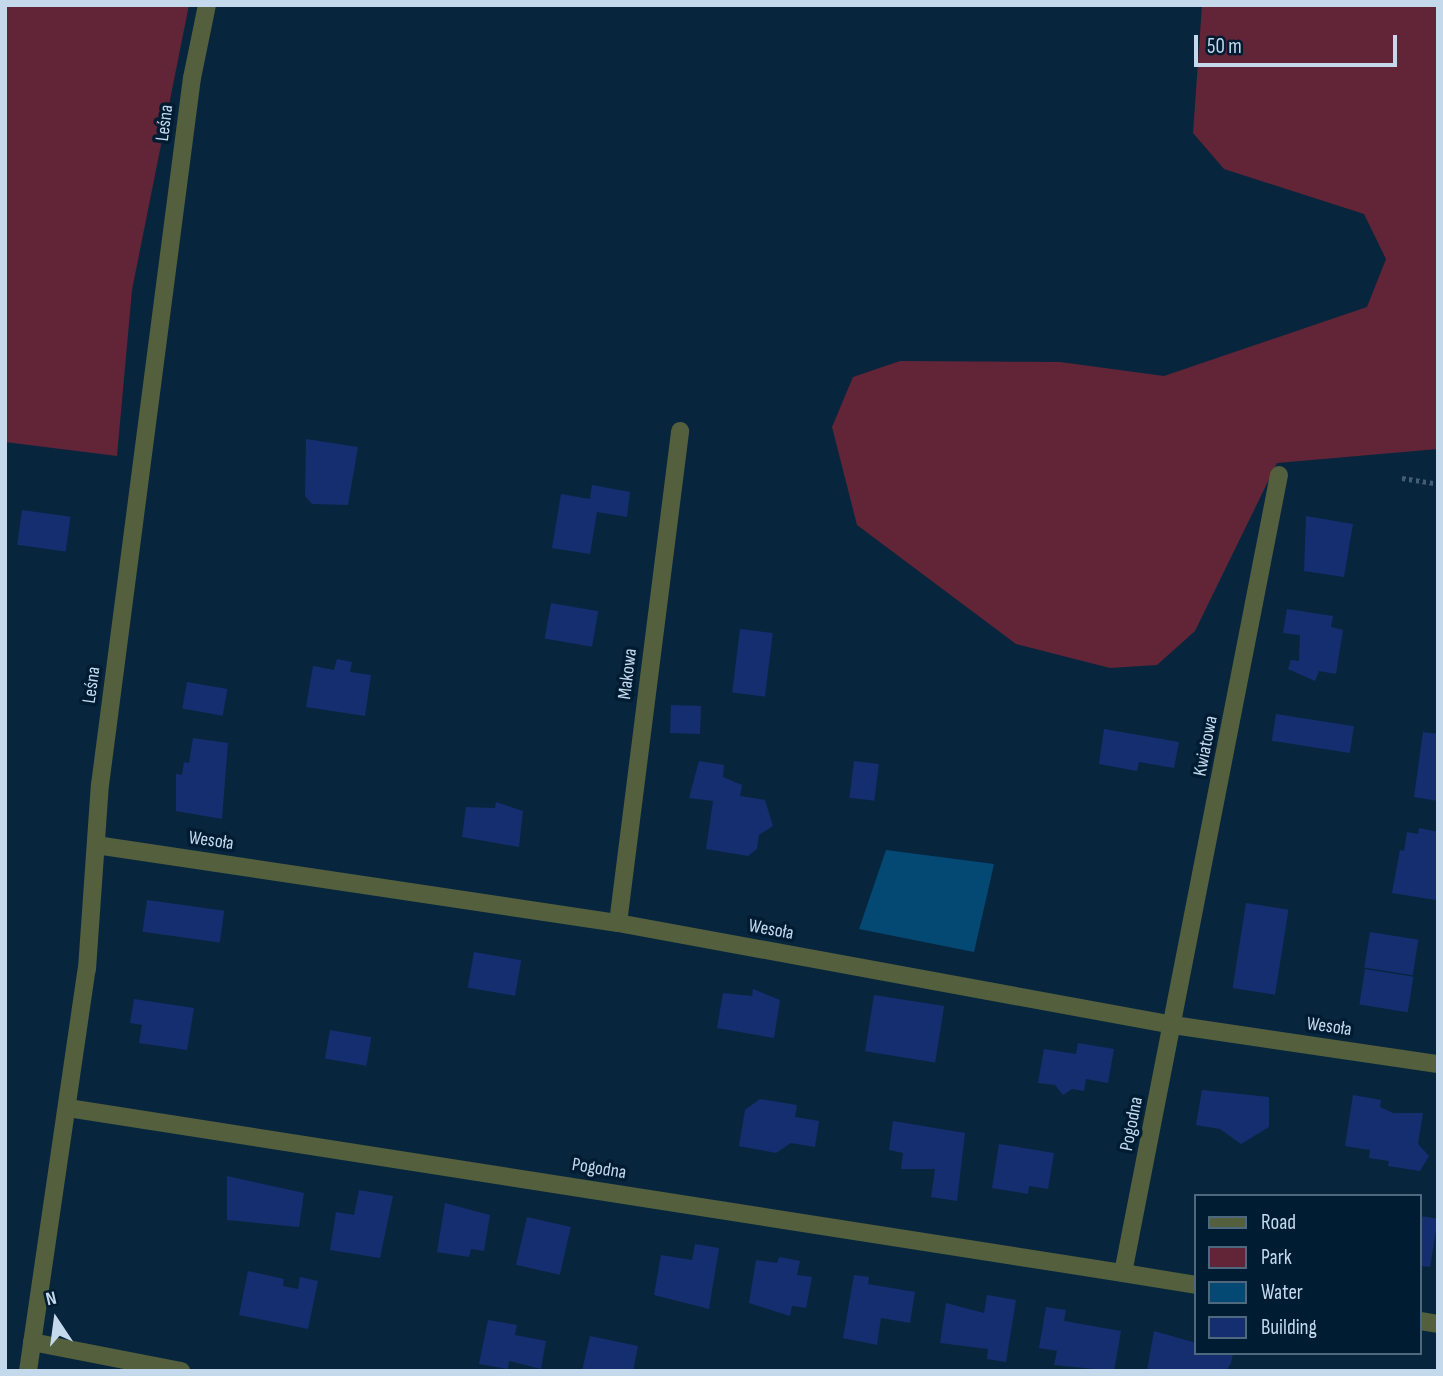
<!DOCTYPE html>
<meta charset="utf-8">
<style>
body{margin:0}
#map{position:relative;width:1443px;height:1376px;overflow:hidden;background:#07263d;font-family:"Sofia Sans Condensed",sans-serif}
div>[style]{position:absolute}
[style*='--x']{left:calc(var(--x)*1px);top:calc(var(--y)*1px);width:calc(var(--w)*1px);rotate:calc(var(--a)*1deg)}
.green>*{inset:0;background:#612537}
.water>*{inset:0;background:#044974}
.building>*{inset:0;background:#152e70;transform-origin:0 0}
.path>*{height:4.5px;margin-top:-2.25px;transform-origin:0;background:repeating-linear-gradient(90deg,#425e74 0 3.5px,transparent 0 7px)}
.minor>*{height:18px;margin:-9px;padding:0 9px;transform-origin:9px;border-radius:9px;background:#535f3d}
span{translate:-50% -50%;white-space:nowrap;text-align:center;line-height:1.15;-webkit-text-stroke:7px #001c33;paint-order:stroke}
.street-label{font-size:19px;color:#c4d9ec}
.frame{position:absolute;inset:0;border:7px solid #c4d9ec;pointer-events:none}
.legend{position:absolute;left:1194px;top:1194px;width:228px;height:161px;box-sizing:border-box;background:#001c33;border:2px solid #4e687d;margin:0;padding:9px 12px;list-style:none;font-size:21px;color:#c4d9ec}
.legend li{display:flex;align-items:center;gap:14px;height:35px}
.legend b{width:35px;border:2px solid #4e687d}
.north{position:absolute;left:21px;top:1285px;width:70px;height:70px;-webkit-text-stroke:5px #001c33;paint-order:stroke;rotate:347deg;font-size:19px;font-weight:700;line-height:28px;text-align:center;color:#c4d9ec}
.north::after{content:'';display:block;margin:auto;width:24px;height:32px;background:#c4d9ec;clip-path:polygon(50% 0,100% 100%,50% 72%,0 100%)}
.scale{position:absolute;left:1194px;top:35px;width:203px;height:32px;box-sizing:border-box;border:4px solid #c4d9ec;border-top:0;padding-left:9px;font-size:21px;line-height:24px;white-space:nowrap;color:#c4d9ec;-webkit-text-stroke:5px #001c33;paint-order:stroke}
</style>
<div id="map">
<div class="green">
<i style="clip-path:polygon(5px 5px,189px 5px,132px 290px,117px 456px,5px 442px)"></i>
<i style="clip-path:polygon(1202px 5px,1438px 5px,1438px 449px,1277px 463px,1195px 631px,1157px 665px,1110px 668px,1016px 644px,857px 525px,832px 427px,853px 377px,900px 361px,1060px 362px,1164px 376px,1367px 307px,1386px 259px,1364px 214px,1224px 169px,1193px 133px)"></i>
</div>
<div class="water">
<i style="clip-path:polygon(886px 850px,994px 864px,974px 952px,859px 929px)"></i>
</div>
<div class="building">
<i style="clip-path:polygon(306px 439px,358px 447px,348px 505px,312px 504px,305px 496px)"></i>
<i style="clip-path:polygon(592px 485px,630px 492px,627px 517px,597px 512px,590px 554px,552px 548px,561px 494px,590px 499px)"></i>
<i style="left:22px;top:510px;width:49px;height:35px;rotate:8deg"></i>
<i style="clip-path:polygon(1306px 516px,1353px 524px,1344px 577px,1304px 571px)"></i>
<i style="left:551px;top:603px;width:48px;height:36px;rotate:10deg"></i>
<i style="clip-path:polygon(1287px 609px,1333px 616px,1331px 627px,1343px 630px,1336px 674px,1319px 671px,1315px 681px,1288px 669px,1291px 660px,1299px 661px,1300px 635px,1283px 633px)"></i>
<i style="left:740px;top:629px;width:33px;height:64px;rotate:7deg"></i>
<i style="clip-path:polygon(337px 659px,352px 662px,350px 672px,371px 675px,365px 716px,306px 707px,313px 666px,334px 670px)"></i>
<i style="left:187px;top:682px;width:41px;height:27px;rotate:10deg"></i>
<i style="left:671px;top:705px;width:30px;height:28px;rotate:2deg"></i>
<i style="left:1276px;top:714px;width:79px;height:27px;rotate:9deg"></i>
<i style="clip-path:polygon(1104px 729px,1179px 742px,1174px 768px,1139px 762px,1137px 771px,1099px 764px)"></i>
<i style="clip-path:polygon(1423px 732px,1438px 734px,1438px 801px,1414px 797px)"></i>
<i style="clip-path:polygon(193px 738px,228px 743px,222px 819px,176px 811px,176px 774px,182px 775px,184px 762px,189px 763px)"></i>
<i style="clip-path:polygon(699px 761px,724px 765px,723px 777px,742px 785px,740px 796px,765px 800px,773px 826px,759px 835px,757px 849px,748px 856px,706px 849px,713px 801px,689px 798px)"></i>
<i style="left:854px;top:761px;width:25px;height:37px;rotate:7deg"></i>
<i style="clip-path:polygon(496px 802px,523px 811px,519px 847px,462px 837px,466px 807px,495px 808px)"></i>
<i style="clip-path:polygon(1419px 828px,1438px 832px,1436px 900px,1392px 893px,1400px 850px,1404px 851px,1407px 832px,1418px 834px)"></i>
<i style="left:147px;top:900px;width:78px;height:32px;rotate:8deg"></i>
<i style="left:1246px;top:903px;width:43px;height:86px;rotate:9deg"></i>
<i style="left:1370px;top:932px;width:49px;height:36px;rotate:9deg"></i>
<i style="left:474px;top:952px;width:48px;height:36px;rotate:10deg"></i>
<i style="left:1365px;top:969px;width:49px;height:36px;rotate:9deg"></i>
<i style="clip-path:polygon(753px 989px,780px 1000px,774px 1038px,717px 1028px,723px 993px,752px 996px)"></i>
<i style="left:874px;top:995px;width:71px;height:57px;rotate:9deg"></i>
<i style="clip-path:polygon(134px 999px,194px 1008px,187px 1050px,139px 1043px,142px 1025px,130px 1023px)"></i>
<i style="left:330px;top:1030px;width:42px;height:29px;rotate:10deg"></i>
<i style="clip-path:polygon(1078px 1043px,1114px 1049px,1108px 1083px,1086px 1079px,1084px 1091px,1072px 1089px,1063px 1095px,1055px 1085px,1038px 1083px,1044px 1049px,1076px 1054px)"></i>
<i style="clip-path:polygon(1202px 1090px,1269px 1097px,1269px 1127px,1241px 1144px,1220px 1129px,1196px 1125px)"></i>
<i style="clip-path:polygon(1353px 1095px,1381px 1100px,1380px 1107px,1393px 1113px,1423px 1113px,1418px 1144px,1429px 1156px,1420px 1171px,1388px 1166px,1389px 1161px,1369px 1158px,1370px 1150px,1345px 1146px)"></i>
<i style="clip-path:polygon(760px 1099px,797px 1105px,795px 1117px,819px 1121px,815px 1147px,791px 1143px,776px 1153px,739px 1146px,745px 1110px)"></i>
<i style="clip-path:polygon(893px 1121px,965px 1133px,957px 1201px,931px 1197px,935px 1169px,901px 1169px,903px 1153px,889px 1150px)"></i>
<i style="clip-path:polygon(999px 1144px,1054px 1153px,1048px 1189px,1029px 1186px,1028px 1194px,992px 1188px)"></i>
<i style="clip-path:polygon(227px 1176px,304px 1193px,299px 1227px,227px 1220px)"></i>
<i style="clip-path:polygon(359px 1190px,393px 1196px,380px 1258px,330px 1250px,336px 1212px,354px 1215px)"></i>
<i style="clip-path:polygon(445px 1203px,490px 1215px,484px 1251px,471px 1249px,469px 1257px,437px 1252px)"></i>
<i style="left:1420px;top:1216px;width:18px;height:49px;rotate:9deg"></i>
<i style="left:527px;top:1217px;width:45px;height:49px;rotate:13deg"></i>
<i style="clip-path:polygon(695px 1244px,719px 1248px,709px 1309px,654px 1295px,661px 1255px,692px 1260px)"></i>
<i style="clip-path:polygon(779px 1257px,800px 1261px,797px 1275px,812px 1277px,806px 1308px,792px 1306px,790px 1316px,749px 1303px,756px 1260px,777px 1263px)"></i>
<i style="clip-path:polygon(248px 1271px,284px 1279px,283px 1286px,298px 1289px,300px 1277px,318px 1281px,308px 1329px,239px 1315px)"></i>
<i style="clip-path:polygon(854px 1275px,869px 1277px,868px 1284px,915px 1292px,910px 1323px,881px 1318px,877px 1345px,843px 1338px)"></i>
<i style="clip-path:polygon(987px 1295px,1016px 1300px,1006px 1362px,987px 1359px,988px 1349px,940px 1343px,946px 1303px,984px 1313px)"></i>
<i style="clip-path:polygon(1046px 1307px,1066px 1310px,1064px 1321px,1121px 1331px,1114px 1371px,1054px 1365px,1057px 1351px,1039px 1348px)"></i>
<i style="clip-path:polygon(488px 1320px,517px 1325px,515px 1335px,546px 1341px,541px 1369px,509px 1361px,508px 1369px,479px 1364px)"></i>
<i style="clip-path:polygon(1154px 1331px,1196px 1343px,1196px 1353px,1233px 1353px,1231px 1363px,1226px 1371px,1147px 1371px)"></i>
<i style="clip-path:polygon(590px 1336px,638px 1346px,633px 1371px,582px 1371px)"></i>
</div>
<div class="path">
<i style="--x:1402;--y:478;--w:36;--a:9"></i>
</div>
<div class="minor">
<i style="--x:96;--y:845;--w:528;--a:8.5"></i>
<i style="--x:618;--y:923;--w:564;--a:10.41"></i>
<i style="--x:1173;--y:1025;--w:268;--a:8.4"></i>
<i style="--x:618;--y:923;--w:496;--a:-82.8"></i>
<i style="--x:68;--y:1108;--w:1068;--a:8.89"></i>
<i style="--x:1123;--y:1273;--w:813;--a:-78.94"></i>
<i style="--x:1123;--y:1273;--w:74;--a:9.3"></i>
<i style="--x:1420;--y:1321;--w:18;--a:9"></i>
<i style="--x:32;--y:1342;--w:152;--a:11"></i>
<i style="--x:28;--y:1371;--w:406;--a:-81.7"></i>
<i style="--x:87;--y:969;--w:184;--a:-86"></i>
<i style="--x:100;--y:785;--w:713;--a:-82.59"></i>
<i style="--x:192;--y:78;--w:75;--a:-78.4"></i>
</div>
<div class="street-label">
<span style="left:165px;top:123px;rotate:-83deg">Leśna</span>
<span style="left:628px;top:674px;rotate:-83deg">Makowa</span>
<span style="left:92px;top:685px;rotate:-82deg">Leśna</span>
<span style="left:1206px;top:746px;rotate:-79deg">Kwiatowa</span>
<span style="left:211px;top:841px;rotate:8deg">Wesoła</span>
<span style="left:771px;top:930px;rotate:10deg">Wesoła</span>
<span style="left:1329px;top:1027px;rotate:8deg">Wesoła</span>
<span style="left:1132px;top:1124px;rotate:-79deg">Pogodna</span>
<span style="left:599px;top:1169px;rotate:9deg">Pogodna</span>
</div>
<div class="frame"></div>
<ul class="legend">
<li><b style="height:9px;background:#535f3d"></b>Road</li>
<li><b style="height:19px;background:#612537"></b>Park</li>
<li><b style="height:19px;background:#044974"></b>Water</li>
<li><b style="height:19px;background:#152e70"></b>Building</li>
</ul>
<div class="north">N</div>
<div class="scale">50 m</div>
</div>
